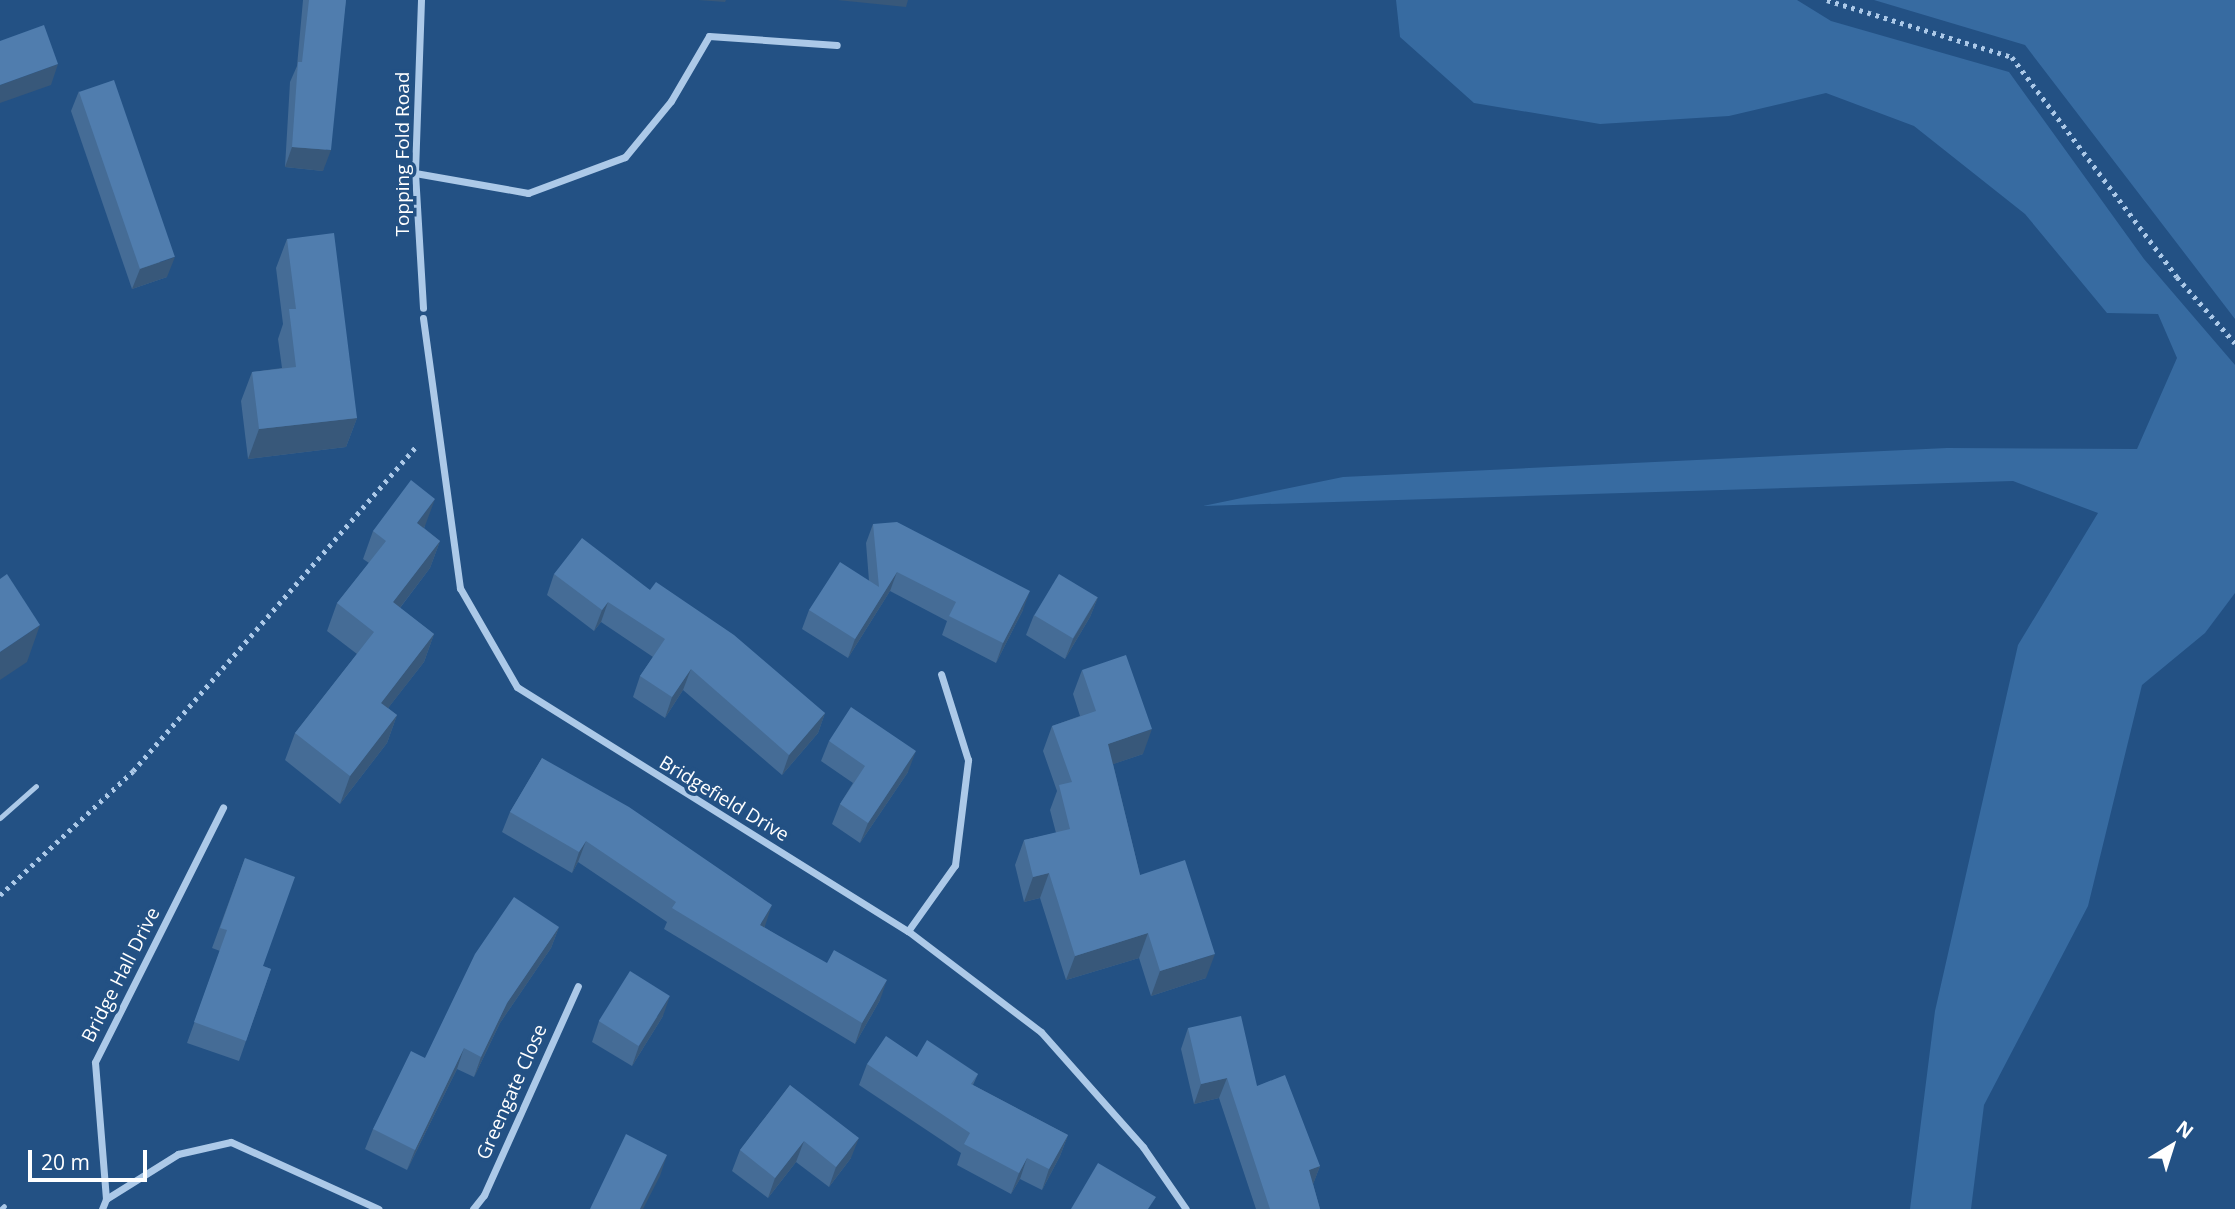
<!DOCTYPE html>
<style>
body{margin:0}
#map{position:relative;width:2235px;height:1209px;overflow:hidden;background:#235184;font-family:"Open Sans",sans-serif}
div>[style]{position:absolute}
[style*='--x']{left:calc(var(--x)*1px);top:calc(var(--y)*1px);width:calc(var(--w)*1px);rotate:calc(var(--a)*1deg)}
.green>*{inset:0;background:#376ba1}
.path>*{height:4.5px;margin-top:-2.25px;transform-origin:0;background:repeating-linear-gradient(90deg,#acc9e8 0 3.5px,transparent 0 8.5px)}
.service>*{height:5px;margin:-2.5px;padding:0 2.5px;transform-origin:2.5px;border-radius:2.5px;background:#acc9e8}
.minor>*{height:7px;margin:-3.5px;padding:0 3.5px;transform-origin:3.5px;border-radius:3.5px;background:#acc9e8}
.wall>*{inset:0;background:#456c96}
.shaded-wall>*{inset:0;background:#38587a}
.building>*{inset:0;background:#507dae;transform-origin:0 0}
span{translate:-50% -50%;white-space:nowrap;text-align:center;line-height:1.15;-webkit-text-stroke:7px #235184;paint-order:stroke}
.street-label{font-size:19px;color:#fff}
.north{position:absolute;left:2137px;top:1111px;width:70px;height:70px;-webkit-text-stroke:5px #235184;paint-order:stroke;rotate:38deg;font-size:19px;font-weight:700;line-height:28px;text-align:center;color:#fff}
.north::after{content:'';display:block;margin:auto;width:24px;height:32px;background:#fff;clip-path:polygon(50% 0,100% 100%,50% 72%,0 100%)}
.scale{position:absolute;left:28px;top:1150px;width:119px;height:32px;box-sizing:border-box;border:4px solid #fff;border-top:0;padding-left:9px;font-size:21px;line-height:24px;white-space:nowrap;color:#fff;-webkit-text-stroke:5px #235184;paint-order:stroke}
</style>
<div id="map">
<div class="green">
<i style="clip-path:polygon(1396px 0,1797px 0,1831px 21px,2009px 72px,2144px 259px,2235px 365px,2235px 593px,2205px 633px,2142px 685px,2088px 906px,1984px 1105px,1971px 1209px,1910px 1209px,1935px 1011px,2018px 645px,2098px 513px,2013px 481px,1203px 506px,1343px 477px,1947px 448px,2137px 449px,2177px 358px,2158px 314px,2107px 313px,2025px 214px,1914px 126px,1826px 93px,1729px 116px,1600px 124px,1474px 103px,1400px 37px)"></i>
<i style="clip-path:polygon(1874px 0,2235px 0,2235px 319px,2025px 45px)"></i>
</div>
<div class="path">
<i style="--x:1827;--y:0;--w:194;--a:17.1"></i>
<i style="--x:2012;--y:57;--w:275;--a:53.1"></i>
<i style="--x:2177;--y:277;--w:88;--a:48.7"></i>
<i style="--x:0;--y:895;--w:182;--a:-43"></i>
<i style="--x:133;--y:771;--w:430;--a:-48.9"></i>
</div>
<div class="service">
<i style="--x:0;--y:818;--w:48;--a:-41.6"></i>
<i style="--x:1;--y:1209;--w:4;--a:-45"></i>
</div>
<div class="minor">
<i style="--x:421;--y:0;--w:173;--a:92"></i>
<i style="--x:415;--y:173;--w:135;--a:86.6"></i>
<i style="--x:415;--y:173;--w:115;--a:10"></i>
<i style="--x:528;--y:193;--w:103;--a:-20.4"></i>
<i style="--x:625;--y:157;--w:72;--a:-50.6"></i>
<i style="--x:671;--y:101;--w:75;--a:-59.7"></i>
<i style="--x:709;--y:36;--w:128;--a:4"></i>
<i style="--x:423;--y:318;--w:273;--a:82.2"></i>
<i style="--x:460;--y:588;--w:114;--a:60.1"></i>
<i style="--x:517;--y:687;--w:461;--a:32"></i>
<i style="--x:908;--y:931;--w:167;--a:37.2"></i>
<i style="--x:1041;--y:1032;--w:154;--a:48.4"></i>
<i style="--x:1143;--y:1147;--w:75;--a:55.3"></i>
<i style="--x:908;--y:931;--w:81;--a:-54.5"></i>
<i style="--x:955;--y:865;--w:106;--a:-82.9"></i>
<i style="--x:968;--y:760;--w:90;--a:-107.4"></i>
<i style="--x:106;--y:1199;--w:85;--a:-32"></i>
<i style="--x:178;--y:1154;--w:54;--a:-12.8"></i>
<i style="--x:231;--y:1142;--w:162;--a:24.4"></i>
<i style="--x:102;--y:1209;--w:11;--a:-68"></i>
<i style="--x:106;--y:1199;--w:137;--a:-94.6"></i>
<i style="--x:95;--y:1062;--w:285;--a:-63.3"></i>
<i style="--x:473;--y:1209;--w:18;--a:-52"></i>
<i style="--x:484;--y:1195;--w:229;--a:-65.8"></i>
</div>
<div class="wall">
<i style="clip-path:polygon(303px 0,346px 0,323px 171px,285px 167px,290px 82px,297px 66px)"></i>
<i style="clip-path:polygon(79px 91px,167px 277px,132px 289px,71px 111px)"></i>
<i style="clip-path:polygon(287px 239px,357px 418px,346px 447px,248px 459px,241px 401px,252px 372px,282px 368px,278px 339px,283px 324px,276px 268px)"></i>
<i style="clip-path:polygon(873px 524px,1023px 610px,996px 663px,942px 635px,947px 621px,890px 591px,848px 658px,802px 629px,809px 610px,869px 581px,866px 543px)"></i>
<i style="clip-path:polygon(425px 526px,424px 528px,440px 541px,430px 568px,400px 608px,434px 634px,424px 662px,388px 708px,397px 715px,387px 743px,340px 804px,285px 760px,295px 733px,357px 654px,327px 631px,337px 603px,369px 563px,363px 559px,373px 531px)"></i>
<i style="clip-path:polygon(554px 574px,650px 590px,825px 713px,818px 733px,782px 775px,683px 690px,665px 718px,633px 697px,640px 676px,653px 657px,601px 622px,594px 631px,547px 595px)"></i>
<i style="clip-path:polygon(1098px 597px,1090px 617px,1065px 659px,1026px 635px,1034px 615px)"></i>
<i style="clip-path:polygon(1082px 670px,1143px 754px,1113px 764px,1140px 875px,1206px 978px,1151px 996px,1139px 958px,1066px 980px,1040px 898px,1024px 902px,1015px 865px,1024px 840px,1056px 833px,1050px 810px,1057px 791px,1043px 751px,1052px 726px,1080px 716px,1073px 694px)"></i>
<i style="clip-path:polygon(829px 741px,908px 772px,860px 843px,832px 824px,840px 804px,853px 783px,821px 761px)"></i>
<i style="clip-path:polygon(542px 758px,765px 926px,764px 927px,880px 1000px,855px 1044px,664px 929px,667px 922px,578px 862px,572px 873px,502px 832px,510px 812px)"></i>
<i style="clip-path:polygon(245px 858px,263px 966px,271px 969px,239px 1061px,187px 1043px,220px 951px,212px 948px)"></i>
<i style="clip-path:polygon(559px 927px,551px 948px,500px 1023px,474px 1077px,457px 1069px,407px 1170px,365px 1149px,373px 1129px,425px 1058px)"></i>
<i style="clip-path:polygon(663px 1016px,632px 1066px,592px 1042px,599px 1021px)"></i>
<i style="clip-path:polygon(1188px 1028px,1257px 1086px,1320px 1166px,1313px 1184px,1320px 1209px,1256px 1209px,1219px 1098px,1194px 1104px,1181px 1049px)"></i>
<i style="clip-path:polygon(917px 1057px,978px 1074px,973px 1085px,1068px 1135px,1060px 1156px,1042px 1190px,1020px 1179px,1011px 1194px,957px 1165px,961px 1153px,859px 1085px,867px 1064px)"></i>
<i style="clip-path:polygon(790px 1085px,851px 1158px,829px 1187px,796px 1162px,768px 1198px,732px 1171px,740px 1150px)"></i>
</div>
<div class="shaded-wall">
<i style="clip-path:polygon(698px 0,726px 0,725px 2px)"></i>
<i style="clip-path:polygon(837px 0,908px 0,906px 7px)"></i>
<i style="clip-path:polygon(58px 64px,51px 85px,0 103px,0 85px)"></i>
<i style="clip-path:polygon(292px 147px,331px 150px,323px 171px,285px 167px)"></i>
<i style="clip-path:polygon(175px 257px,167px 277px,132px 289px,140px 269px)"></i>
<i style="clip-path:polygon(357px 418px,346px 447px,248px 459px,259px 429px)"></i>
<i style="clip-path:polygon(435px 499px,425px 526px,406px 551px,417px 523px)"></i>
<i style="clip-path:polygon(440px 541px,430px 568px,383px 630px,393px 602px)"></i>
<i style="clip-path:polygon(897px 572px,890px 591px,848px 658px,855px 639px)"></i>
<i style="clip-path:polygon(1030px 591px,1023px 610px,996px 663px,1003px 643px)"></i>
<i style="clip-path:polygon(1098px 597px,1090px 617px,1065px 659px,1073px 639px)"></i>
<i style="clip-path:polygon(608px 602px,601px 622px,594px 631px,602px 610px)"></i>
<i style="clip-path:polygon(40px 625px,27px 662px,0 680px,0 652px)"></i>
<i style="clip-path:polygon(434px 634px,424px 662px,371px 730px,381px 703px)"></i>
<i style="clip-path:polygon(691px 669px,683px 690px,665px 718px,672px 697px)"></i>
<i style="clip-path:polygon(825px 713px,818px 733px,782px 775px,789px 755px)"></i>
<i style="clip-path:polygon(397px 715px,387px 743px,340px 804px,350px 776px)"></i>
<i style="clip-path:polygon(1152px 729px,1143px 754px,1099px 769px,1108px 744px)"></i>
<i style="clip-path:polygon(916px 751px,908px 772px,860px 843px,868px 823px)"></i>
<i style="clip-path:polygon(586px 841px,578px 862px,572px 873px,579px 852px)"></i>
<i style="clip-path:polygon(1049px 873px,1040px 898px,1024px 902px,1033px 877px)"></i>
<i style="clip-path:polygon(772px 905px,765px 926px,752px 945px,760px 925px)"></i>
<i style="clip-path:polygon(559px 927px,551px 948px,500px 1023px,474px 1077px,481px 1057px,507px 1003px)"></i>
<i style="clip-path:polygon(1148px 933px,1139px 958px,1066px 980px,1075px 956px)"></i>
<i style="clip-path:polygon(1215px 954px,1206px 978px,1151px 996px,1160px 971px)"></i>
<i style="clip-path:polygon(887px 980px,880px 1000px,855px 1044px,862px 1023px)"></i>
<i style="clip-path:polygon(670px 996px,663px 1016px,632px 1066px,639px 1046px)"></i>
<i style="clip-path:polygon(464px 1048px,457px 1069px,407px 1170px,415px 1150px)"></i>
<i style="clip-path:polygon(1227px 1078px,1219px 1098px,1194px 1104px,1201px 1084px)"></i>
<i style="clip-path:polygon(1068px 1135px,1060px 1156px,1042px 1190px,1049px 1169px)"></i>
<i style="clip-path:polygon(859px 1138px,851px 1158px,829px 1187px,836px 1167px)"></i>
<i style="clip-path:polygon(804px 1141px,796px 1162px,768px 1198px,775px 1178px)"></i>
<i style="clip-path:polygon(667px 1155px,660px 1176px,643px 1209px,640px 1209px)"></i>
<i style="clip-path:polygon(1027px 1158px,1020px 1179px,1011px 1194px,1019px 1173px)"></i>
<i style="clip-path:polygon(1320px 1166px,1312px 1187px,1309px 1170px)"></i>
</div>
<div class="building">
<i style="clip-path:polygon(309px 0,346px 0,331px 150px,292px 147px,298px 62px,302px 62px)"></i>
<i style="clip-path:polygon(44px 25px,58px 64px,0 85px,0 41px)"></i>
<i style="left:114px;top:80px;width:187px;height:37px;rotate:71deg"></i>
<i style="clip-path:polygon(334px 233px,357px 418px,259px 429px,252px 372px,296px 367px,289px 309px,296px 309px,287px 239px)"></i>
<i style="clip-path:polygon(411px 480px,435px 499px,417px 523px,440px 541px,393px 602px,434px 634px,381px 703px,397px 715px,350px 776px,295px 733px,374px 632px,337px 603px,386px 541px,373px 531px)"></i>
<i style="clip-path:polygon(897px 522px,1030px 591px,1003px 643px,949px 616px,956px 602px,897px 572px,855px 639px,809px 610px,840px 562px,879px 587px,873px 524px)"></i>
<i style="clip-path:polygon(582px 538px,650px 590px,656px 582px,734px 635px,825px 713px,789px 755px,691px 669px,672px 697px,640px 676px,665px 639px,608px 602px,602px 610px,554px 574px)"></i>
<i style="clip-path:polygon(7px 574px,40px 625px,0 652px,0 579px)"></i>
<i style="left:1059px;top:574px;width:45px;height:48px;rotate:31deg"></i>
<i style="clip-path:polygon(1126px 655px,1152px 729px,1108px 744px,1140px 875px,1185px 860px,1215px 954px,1160px 971px,1148px 933px,1075px 956px,1049px 873px,1033px 877px,1024px 840px,1070px 829px,1059px 785px,1072px 782px,1052px 726px,1096px 711px,1082px 670px)"></i>
<i style="clip-path:polygon(851px 707px,916px 751px,868px 823px,840px 804px,865px 766px,829px 741px)"></i>
<i style="clip-path:polygon(542px 758px,629px 807px,772px 905px,760px 925px,827px 963px,834px 950px,887px 980px,862px 1023px,672px 908px,676px 902px,586px 841px,579px 852px,510px 812px)"></i>
<i style="clip-path:polygon(245px 858px,295px 877px,263px 966px,271px 969px,246px 1041px,194px 1022px,227px 930px,220px 928px)"></i>
<i style="clip-path:polygon(514px 897px,559px 927px,507px 1003px,481px 1057px,464px 1048px,415px 1150px,373px 1129px,411px 1051px,425px 1058px,475px 954px)"></i>
<i style="left:630px;top:971px;width:47px;height:59px;rotate:32deg"></i>
<i style="clip-path:polygon(1241px 1016px,1257px 1086px,1285px 1075px,1320px 1166px,1309px 1170px,1320px 1209px,1270px 1209px,1227px 1078px,1201px 1084px,1188px 1028px)"></i>
<i style="clip-path:polygon(886px 1036px,917px 1057px,927px 1040px,978px 1074px,971px 1084px,1068px 1135px,1049px 1169px,1027px 1158px,1019px 1173px,964px 1144px,970px 1133px,867px 1064px)"></i>
<i style="clip-path:polygon(790px 1085px,859px 1138px,836px 1167px,804px 1141px,775px 1178px,740px 1150px)"></i>
<i style="clip-path:polygon(626px 1134px,667px 1155px,640px 1209px,590px 1209px)"></i>
<i style="clip-path:polygon(1098px 1163px,1156px 1197px,1148px 1209px,1071px 1209px)"></i>
</div>
<div class="street-label">
<span style="left:403px;top:154px;rotate:-90deg">Topping Fold Road</span>
<span style="left:724px;top:799px;rotate:31deg">Bridgefield Drive</span>
<span style="left:121px;top:975px;rotate:-63deg">Bridge Hall Drive</span>
<span style="left:512px;top:1092px;rotate:-66deg">Greengate Close</span>
</div>
<div class="north">N</div>
<div class="scale">20 m</div>
</div>
